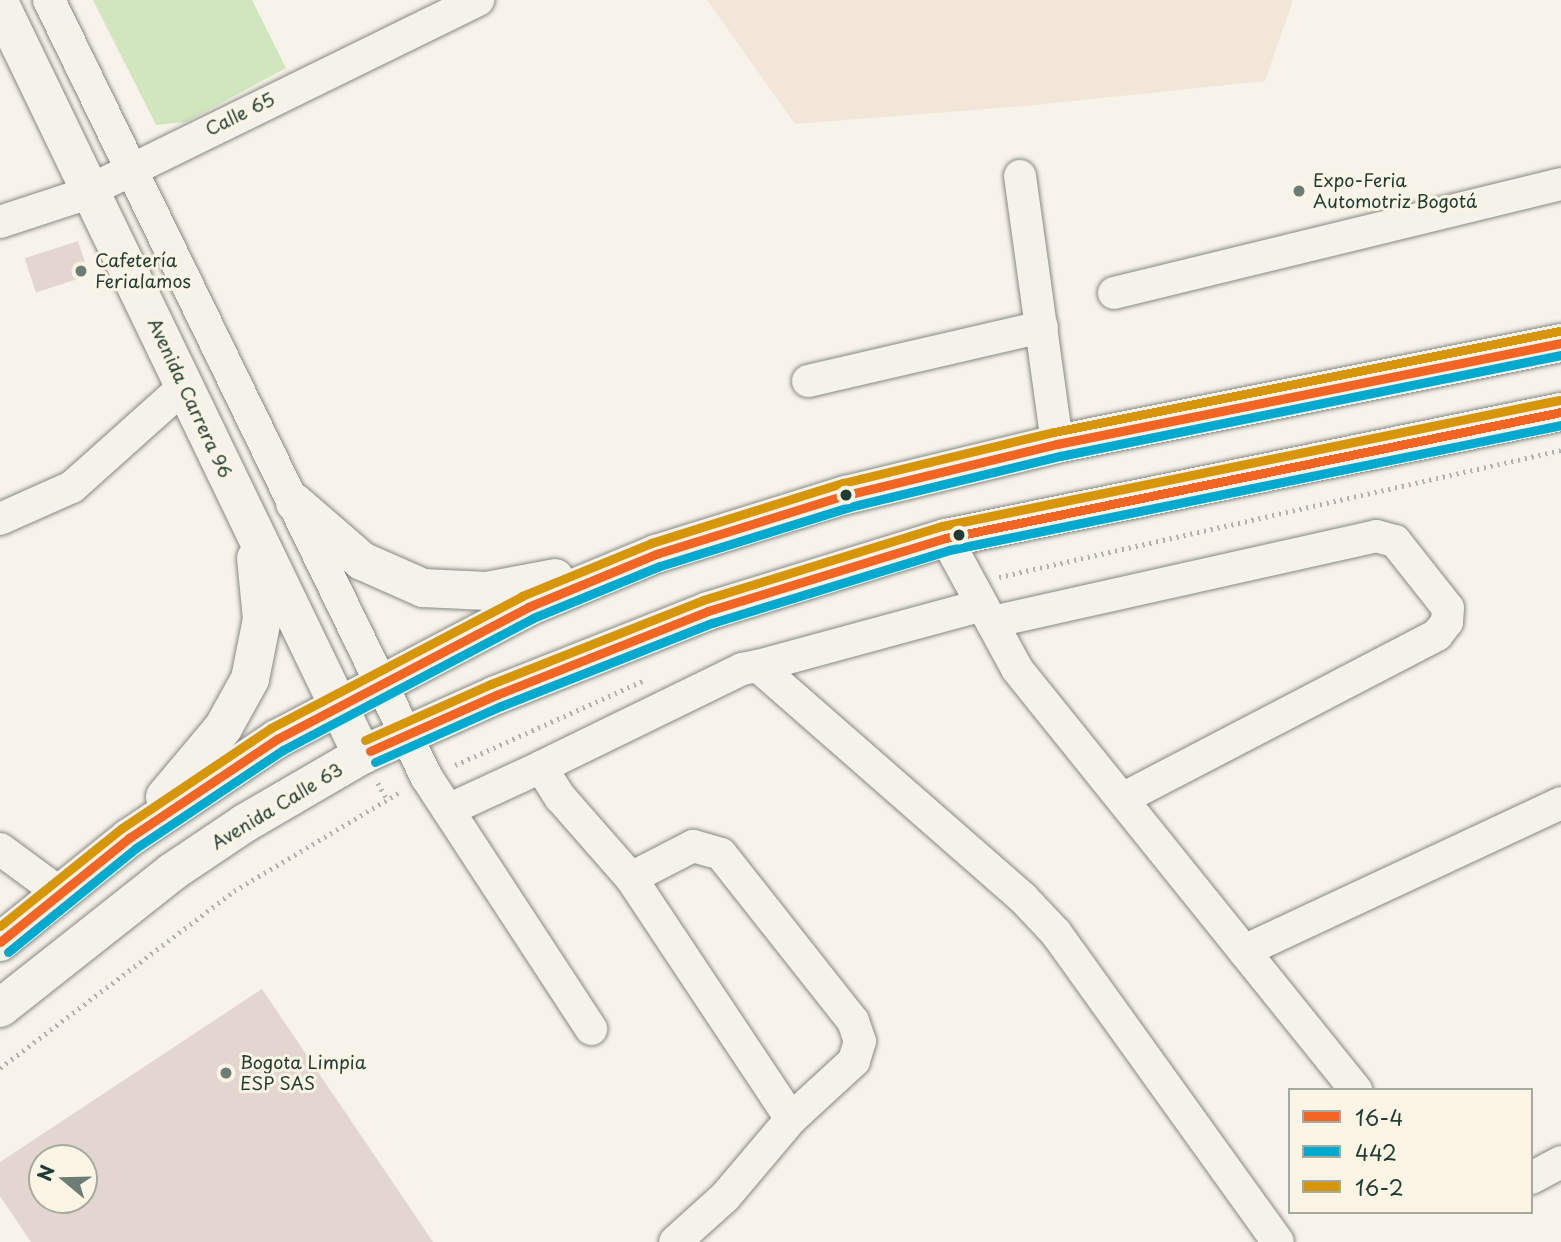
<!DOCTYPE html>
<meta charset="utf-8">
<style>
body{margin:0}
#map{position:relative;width:1561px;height:1242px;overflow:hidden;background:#f7f3ea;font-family:"Playpen Sans",sans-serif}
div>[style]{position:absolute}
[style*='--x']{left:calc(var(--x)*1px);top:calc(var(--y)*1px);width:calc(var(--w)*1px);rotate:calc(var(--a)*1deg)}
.built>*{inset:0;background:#f2e6d9}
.green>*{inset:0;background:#d0e6bd}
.building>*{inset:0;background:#e3d5cf;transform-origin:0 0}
.path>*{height:4.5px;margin-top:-2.25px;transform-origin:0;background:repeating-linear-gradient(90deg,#b0b2ad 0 2px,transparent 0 7px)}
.roads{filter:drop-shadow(0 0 2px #868984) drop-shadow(0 0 2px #868984)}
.minor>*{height:32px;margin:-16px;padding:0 16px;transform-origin:16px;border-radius:16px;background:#f5f2ec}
.major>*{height:38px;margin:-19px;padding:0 19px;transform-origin:19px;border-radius:19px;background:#f5f2ec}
.bus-1>*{height:9px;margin:-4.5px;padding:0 4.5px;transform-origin:4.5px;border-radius:4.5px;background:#f26522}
.bus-2>*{height:9px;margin:-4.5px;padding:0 4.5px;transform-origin:4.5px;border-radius:4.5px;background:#00a9ce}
.bus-3>*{height:9px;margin:-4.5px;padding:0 4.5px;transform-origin:4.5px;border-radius:4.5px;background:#d79608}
.dots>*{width:19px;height:19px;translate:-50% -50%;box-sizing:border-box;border:4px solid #fcf5e5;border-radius:50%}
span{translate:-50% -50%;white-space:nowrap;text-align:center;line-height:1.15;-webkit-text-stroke:6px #fcf5e5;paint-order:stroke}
.street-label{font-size:18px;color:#1f3d34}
.poi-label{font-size:18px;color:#1f3d34}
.left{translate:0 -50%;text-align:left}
.legend{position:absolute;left:1288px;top:1088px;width:245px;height:126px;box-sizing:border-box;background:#fcf5e5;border:2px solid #a4ab9e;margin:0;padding:9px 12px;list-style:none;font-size:21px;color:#1f3d34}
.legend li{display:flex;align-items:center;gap:14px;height:35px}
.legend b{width:35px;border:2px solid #a4ab9e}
.north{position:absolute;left:28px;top:1144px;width:70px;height:70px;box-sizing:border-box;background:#fcf5e5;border:2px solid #a4ab9e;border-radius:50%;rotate:289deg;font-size:19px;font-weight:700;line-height:28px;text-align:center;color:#1f3d34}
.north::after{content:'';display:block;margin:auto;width:24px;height:32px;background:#6b7d74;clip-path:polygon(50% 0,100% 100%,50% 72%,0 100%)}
</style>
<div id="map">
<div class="built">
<i style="clip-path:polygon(707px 0,1293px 0,1265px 81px,1025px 106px,795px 124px)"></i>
</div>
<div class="green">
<i style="clip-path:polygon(93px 0,252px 0,286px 68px,186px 122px,156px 125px)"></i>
</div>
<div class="building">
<i style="left:78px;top:241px;width:36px;height:56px;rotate:72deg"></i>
<i style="clip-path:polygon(evenodd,262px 989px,433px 1242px,31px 1242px,0 1196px,0 1162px,262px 989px,42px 1158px,84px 1158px,84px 1200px,42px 1200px,42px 1158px)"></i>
</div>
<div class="path">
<i style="--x:999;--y:577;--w:576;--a:-12.73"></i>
<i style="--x:455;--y:765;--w:208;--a:-24.1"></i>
<i style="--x:378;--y:783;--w:18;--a:61"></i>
<i style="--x:0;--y:1068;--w:293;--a:-37.1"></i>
<i style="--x:234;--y:891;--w:193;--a:-30.8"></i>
</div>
<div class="roads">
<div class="minor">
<i style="--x:49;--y:0;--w:865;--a:64.09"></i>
<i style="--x:427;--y:778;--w:300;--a:56.8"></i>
<i style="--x:1020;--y:176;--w:271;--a:82.1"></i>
<i style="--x:0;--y:222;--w:80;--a:-18.2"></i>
<i style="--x:76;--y:197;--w:448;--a:-26.1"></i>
<i style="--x:1114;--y:293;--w:460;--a:-13.7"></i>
<i style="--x:808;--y:381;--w:240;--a:-13"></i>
<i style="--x:0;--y:519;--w:79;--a:-24"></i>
<i style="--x:72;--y:487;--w:152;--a:-41.8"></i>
<i style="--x:946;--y:538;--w:149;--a:61.5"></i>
<i style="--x:1017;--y:669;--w:541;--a:51.16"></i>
<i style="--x:992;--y:622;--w:394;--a:-12.6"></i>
<i style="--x:1376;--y:536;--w:20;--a:15"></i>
<i style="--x:1395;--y:541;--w:85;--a:51.7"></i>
<i style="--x:1448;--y:608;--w:14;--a:94"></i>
<i style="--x:1447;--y:622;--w:16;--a:128"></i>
<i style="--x:1437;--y:635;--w:355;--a:152.5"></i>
<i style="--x:758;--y:666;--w:232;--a:-15.2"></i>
<i style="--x:541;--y:767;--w:224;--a:-26"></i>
<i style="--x:742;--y:669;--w:16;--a:-11"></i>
<i style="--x:758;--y:666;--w:352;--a:41.2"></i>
<i style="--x:1023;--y:898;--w:48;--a:46.7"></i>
<i style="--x:1056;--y:933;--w:380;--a:54.3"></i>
<i style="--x:448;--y:810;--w:102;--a:-24.8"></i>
<i style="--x:541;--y:767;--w:36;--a:58"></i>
<i style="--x:560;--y:797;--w:108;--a:48.8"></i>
<i style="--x:631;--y:878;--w:289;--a:56.4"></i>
<i style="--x:791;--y:1119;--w:102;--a:130.2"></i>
<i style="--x:725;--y:1197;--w:67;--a:138"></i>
<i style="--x:0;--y:849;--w:74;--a:36.3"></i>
<i style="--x:631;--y:878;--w:70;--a:-27.3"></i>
<i style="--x:693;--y:846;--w:29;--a:16"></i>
<i style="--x:721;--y:854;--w:213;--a:51.7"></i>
<i style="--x:853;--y:1021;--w:21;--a:71"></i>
<i style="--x:860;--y:1041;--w:21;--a:107"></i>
<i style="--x:854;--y:1061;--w:86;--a:137.4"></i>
<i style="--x:1244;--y:951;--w:350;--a:-25"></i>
<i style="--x:1531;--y:1178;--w:34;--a:-28"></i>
</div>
<div class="major">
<i style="--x:0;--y:4;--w:834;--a:64.26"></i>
<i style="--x:295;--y:503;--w:89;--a:40.9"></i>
<i style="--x:362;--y:561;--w:67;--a:23.9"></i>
<i style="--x:423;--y:588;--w:64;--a:2.7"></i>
<i style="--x:487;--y:591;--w:69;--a:-10.8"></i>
<i style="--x:165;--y:797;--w:90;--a:-50"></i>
<i style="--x:223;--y:728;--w:56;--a:-61.1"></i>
<i style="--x:250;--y:679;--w:61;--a:-78.7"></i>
<i style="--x:262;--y:619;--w:61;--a:-95.6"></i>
<i style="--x:0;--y:942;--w:166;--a:-38.9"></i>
<i style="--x:129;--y:838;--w:178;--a:-33.8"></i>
<i style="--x:277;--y:739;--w:284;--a:-27.7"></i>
<i style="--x:528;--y:607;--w:139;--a:-22.5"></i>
<i style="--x:656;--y:554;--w:199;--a:-17.3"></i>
<i style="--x:846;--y:495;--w:217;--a:-13.6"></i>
<i style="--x:1057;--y:444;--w:514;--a:-11.33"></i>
<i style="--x:0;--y:1008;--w:219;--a:-38.3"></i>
<i style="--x:172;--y:872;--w:88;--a:-33.9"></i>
<i style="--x:245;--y:823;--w:135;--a:-30.2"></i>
<i style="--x:362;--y:755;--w:147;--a:-24.1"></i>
<i style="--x:496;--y:695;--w:228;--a:-21.6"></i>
<i style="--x:708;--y:611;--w:249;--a:-17.1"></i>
<i style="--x:946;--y:538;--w:628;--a:-11.58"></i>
</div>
</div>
<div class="bus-1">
<i style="--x:370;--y:751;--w:138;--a:-24"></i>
<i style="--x:496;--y:695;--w:228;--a:-21.6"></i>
<i style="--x:708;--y:611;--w:249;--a:-17.1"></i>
<i style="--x:946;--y:538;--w:628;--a:-11.58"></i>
<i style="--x:0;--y:942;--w:166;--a:-38.9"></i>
<i style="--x:129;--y:838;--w:178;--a:-33.8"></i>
<i style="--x:277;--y:739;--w:284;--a:-27.7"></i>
<i style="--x:528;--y:607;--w:139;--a:-22.5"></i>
<i style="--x:656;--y:554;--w:199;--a:-17.3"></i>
<i style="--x:846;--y:495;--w:217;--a:-13.6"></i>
<i style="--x:1057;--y:444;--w:514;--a:-11.33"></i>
</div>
<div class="bus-2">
<i style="--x:375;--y:762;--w:138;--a:-24"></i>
<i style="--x:501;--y:706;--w:227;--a:-21.5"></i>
<i style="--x:712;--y:623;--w:248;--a:-17.1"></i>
<i style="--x:949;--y:550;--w:625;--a:-11.54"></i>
<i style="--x:8;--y:952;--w:165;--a:-39.1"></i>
<i style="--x:136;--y:848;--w:177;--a:-33.7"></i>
<i style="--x:283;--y:750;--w:283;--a:-27.8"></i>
<i style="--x:533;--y:618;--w:137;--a:-22.3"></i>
<i style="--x:660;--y:566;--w:198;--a:-17.3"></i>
<i style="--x:849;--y:507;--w:217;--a:-13.6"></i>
<i style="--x:1060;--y:456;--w:511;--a:-11.4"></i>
</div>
<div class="bus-3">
<i style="--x:365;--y:740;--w:138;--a:-24"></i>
<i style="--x:491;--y:684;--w:228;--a:-21.6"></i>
<i style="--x:703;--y:600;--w:250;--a:-17.2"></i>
<i style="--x:942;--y:526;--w:630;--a:-11.54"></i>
<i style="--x:0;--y:926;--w:156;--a:-38.8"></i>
<i style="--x:122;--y:828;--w:179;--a:-33.9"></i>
<i style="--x:271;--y:728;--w:284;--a:-27.7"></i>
<i style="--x:522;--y:596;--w:139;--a:-22.3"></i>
<i style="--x:651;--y:543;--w:201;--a:-17.4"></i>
<i style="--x:843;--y:483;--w:217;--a:-13.6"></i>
<i style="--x:1054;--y:432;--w:515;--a:-11.31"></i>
</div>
<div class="dots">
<i style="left:1299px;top:191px;background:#6b7d74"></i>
<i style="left:81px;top:271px;background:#6b7d74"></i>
<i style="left:846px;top:495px;background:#1f3d34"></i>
<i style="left:959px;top:535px;background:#1f3d34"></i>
<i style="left:226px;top:1073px;background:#6b7d74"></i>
</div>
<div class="street-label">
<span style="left:240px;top:114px;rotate:-26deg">Calle 65</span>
<span style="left:190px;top:398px;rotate:65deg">Avenida Carrera 96</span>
<span style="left:277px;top:806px;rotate:-31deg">Avenida Calle 63</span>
</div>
<div class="poi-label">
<span class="left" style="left:1313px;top:191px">Expo-Feria<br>Automotriz Bogotá</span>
<span class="left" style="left:95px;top:271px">Cafetería<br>Ferialamos</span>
<span class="left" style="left:240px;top:1073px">Bogota Limpia<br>ESP SAS</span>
</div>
<ul class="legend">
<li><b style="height:9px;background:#f26522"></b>16-4</li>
<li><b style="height:9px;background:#00a9ce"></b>442</li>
<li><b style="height:9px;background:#d79608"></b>16-2</li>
</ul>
<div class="north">N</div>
</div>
